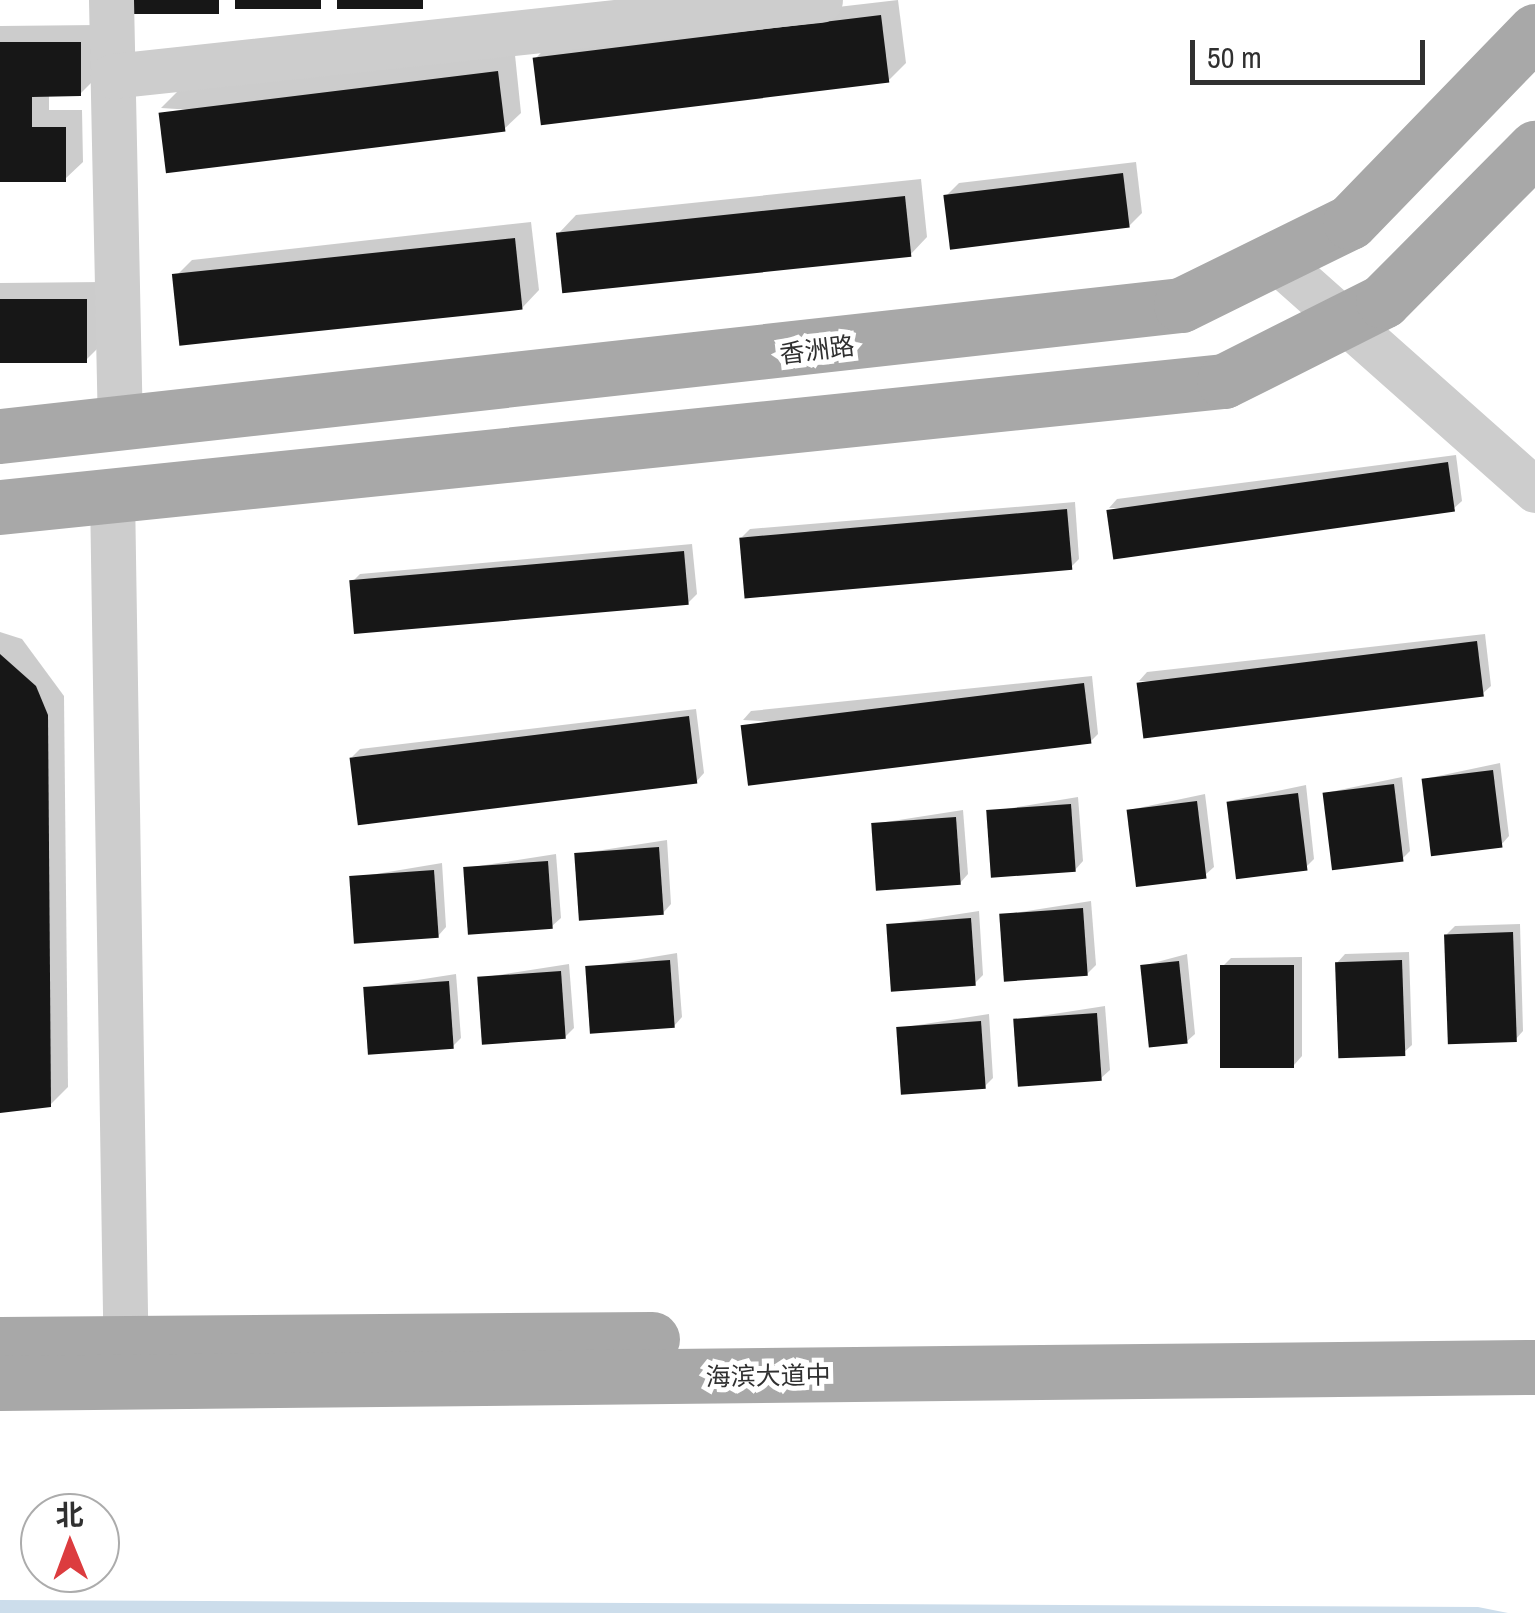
<!DOCTYPE html>
<meta charset="utf-8">
<style>
body{margin:0}
#map{position:relative;width:1535px;height:1613px;overflow:hidden;background:#fff;font-family:"Archivo Narrow","Noto Sans SC",sans-serif}
div>[style]{position:absolute}
[style*='--x']{left:calc(var(--x)*1px);top:calc(var(--y)*1px);width:calc(var(--w)*1px);rotate:calc(var(--a)*1deg)}
.water>*{inset:0;background:#ccddeb}
.shadow>*{inset:0;background:#0003}
.building>*{inset:0;background:#171717;transform-origin:0 0}
.minor>*{height:45px;margin:-22.5px;padding:0 22.5px;transform-origin:22.5px;border-radius:22.5px;background:#cdcdcd}
.major>*{height:55px;margin:-27.5px;padding:0 27.5px;transform-origin:27.5px;border-radius:27.5px;background:#a8a8a8}
span{translate:-50% -50%;white-space:nowrap;text-align:center;line-height:1.15;-webkit-text-stroke:10px #fff;paint-order:stroke}
.street-label{font-size:25px;color:#303030}
.north{position:absolute;left:20px;top:1493px;width:100px;height:100px;box-sizing:border-box;background:#fff;border:2px solid #acacac;border-radius:50%;rotate:359deg;font-size:28px;font-weight:700;line-height:40px;text-align:center;color:#303030}
.north::after{content:'';display:block;margin:auto;width:35px;height:45px;background:#dc3c3f;clip-path:polygon(50% 0,100% 100%,50% 72%,0 100%)}
.scale{position:absolute;left:1190px;top:40px;width:235px;height:45px;box-sizing:border-box;border:5px solid #303030;border-top:0;padding-left:12px;font-size:30px;line-height:35px;white-space:nowrap;color:#303030;-webkit-text-stroke:8px #fff;paint-order:stroke}
</style>
<div id="map">
<div class="water">
<i style="clip-path:polygon(0 1600px,1478px 1607px,1508px 1613px,0 1613px)"></i>
</div>
<div class="shadow">
<i style="clip-path:polygon(898px 0,906px 63px,888px 81px,536px 58px,553px 40px)"></i>
<i style="clip-path:polygon(97px 25px,98px 76px,80px 94px,49px 94px,49px 110px,82px 110px,83px 162px,65px 179px,0 180px,0 26px)"></i>
<i style="clip-path:polygon(515px 55px,521px 113px,503px 130px,161px 108px,178px 91px)"></i>
<i style="clip-path:polygon(1136px 162px,1142px 213px,1129px 226px,946px 196px,959px 183px)"></i>
<i style="clip-path:polygon(921px 179px,927px 237px,910px 255px,559px 233px,576px 215px)"></i>
<i style="clip-path:polygon(531px 222px,539px 290px,522px 308px,174px 278px,192px 260px)"></i>
<i style="clip-path:polygon(103px 282px,104px 342px,86px 360px,0 361px,0 283px)"></i>
<i style="clip-path:polygon(1456px 455px,1462px 501px,1453px 509px,1109px 508px,1117px 499px)"></i>
<i style="clip-path:polygon(1075px 502px,1079px 559px,1071px 567px,742px 537px,750px 529px)"></i>
<i style="clip-path:polygon(692px 544px,697px 594px,688px 603px,351px 583px,360px 574px)"></i>
<i style="clip-path:polygon(0 632px,22px 639px,64px 696px,68px 1087px,50px 1105px,0 1110px)"></i>
<i style="clip-path:polygon(1485px 634px,1491px 686px,1482px 694px,1139px 681px,1147px 672px)"></i>
<i style="clip-path:polygon(1092px 676px,1098px 734px,1090px 742px,743px 720px,751px 711px)"></i>
<i style="clip-path:polygon(696px 709px,704px 773px,696px 782px,352px 757px,360px 749px)"></i>
<i style="clip-path:polygon(1500px 763px,1509px 836px,1501px 845px,1424px 779px)"></i>
<i style="clip-path:polygon(1402px 777px,1410px 851px,1402px 859px,1325px 793px)"></i>
<i style="clip-path:polygon(1306px 785px,1314px 859px,1306px 867px,1229px 801px)"></i>
<i style="clip-path:polygon(1205px 794px,1214px 867px,1205px 875px,1129px 810px)"></i>
<i style="clip-path:polygon(1078px 797px,1083px 861px,1075px 870px,988px 812px)"></i>
<i style="clip-path:polygon(963px 810px,968px 874px,960px 883px,873px 824px)"></i>
<i style="clip-path:polygon(667px 840px,671px 904px,663px 913px,577px 854px)"></i>
<i style="clip-path:polygon(556px 854px,561px 918px,552px 926px,466px 868px)"></i>
<i style="clip-path:polygon(442px 863px,446px 927px,438px 936px,352px 878px)"></i>
<i style="clip-path:polygon(1091px 901px,1096px 965px,1087px 974px,1001px 915px)"></i>
<i style="clip-path:polygon(979px 911px,983px 975px,975px 983px,888px 925px)"></i>
<i style="clip-path:polygon(1520px 924px,1523px 1031px,1515px 1040px,1447px 934px,1455px 926px)"></i>
<i style="clip-path:polygon(1409px 952px,1412px 1045px,1403px 1053px,1337px 963px,1345px 954px)"></i>
<i style="clip-path:polygon(677px 953px,682px 1017px,674px 1026px,587px 968px)"></i>
<i style="clip-path:polygon(1187px 954px,1195px 1034px,1186px 1042px,1142px 966px)"></i>
<i style="clip-path:polygon(1302px 957px,1302px 1056px,1294px 1065px,1223px 966px,1231px 958px)"></i>
<i style="clip-path:polygon(569px 964px,574px 1028px,565px 1037px,479px 978px)"></i>
<i style="clip-path:polygon(456px 974px,461px 1038px,453px 1046px,366px 988px)"></i>
<i style="clip-path:polygon(1105px 1006px,1110px 1070px,1101px 1078px,1015px 1020px)"></i>
<i style="clip-path:polygon(989px 1014px,993px 1078px,985px 1086px,899px 1028px)"></i>
</div>
<div class="building">
<i style="left:133px;top:0;width:86px;height:14px"></i>
<i style="left:235px;top:0;width:86px;height:9px"></i>
<i style="left:337px;top:0;width:86px;height:9px"></i>
<i style="left:881px;top:15px;width:68px;height:351px;rotate:83deg"></i>
<i style="clip-path:polygon(0 42px,81px 42px,81px 96px,32px 97px,32px 127px,66px 127px,66px 182px,0 182px)"></i>
<i style="left:498px;top:71px;width:61px;height:342px;rotate:83deg"></i>
<i style="left:1123px;top:173px;width:55px;height:181px;rotate:83deg"></i>
<i style="left:905px;top:196px;width:61px;height:351px;rotate:84deg"></i>
<i style="left:515px;top:238px;width:72px;height:345px;rotate:84deg"></i>
<i style="left:0;top:299px;width:87px;height:64px"></i>
<i style="left:1448px;top:462px;width:50px;height:345px;rotate:82deg"></i>
<i style="left:1067px;top:509px;width:61px;height:329px;rotate:85deg"></i>
<i style="left:684px;top:551px;width:54px;height:336px;rotate:85deg"></i>
<i style="left:1477px;top:641px;width:56px;height:343px;rotate:83deg"></i>
<i style="clip-path:polygon(0 654px,36px 686px,48px 715px,51px 1107px,0 1113px)"></i>
<i style="left:1084px;top:683px;width:61px;height:346px;rotate:83deg"></i>
<i style="left:689px;top:716px;width:68px;height:342px;rotate:83deg"></i>
<i style="left:1493px;top:770px;width:78px;height:72px;rotate:83deg"></i>
<i style="left:1394px;top:784px;width:78px;height:72px;rotate:83deg"></i>
<i style="left:1298px;top:793px;width:78px;height:72px;rotate:83deg"></i>
<i style="left:1197px;top:801px;width:78px;height:71px;rotate:83deg"></i>
<i style="left:1071px;top:804px;width:68px;height:85px;rotate:86deg"></i>
<i style="left:956px;top:817px;width:68px;height:85px;rotate:86deg"></i>
<i style="left:659px;top:847px;width:68px;height:85px;rotate:86deg"></i>
<i style="left:548px;top:861px;width:68px;height:85px;rotate:86deg"></i>
<i style="left:434px;top:870px;width:68px;height:85px;rotate:86deg"></i>
<i style="left:1083px;top:908px;width:68px;height:84px;rotate:86deg"></i>
<i style="left:971px;top:918px;width:68px;height:85px;rotate:86deg"></i>
<i style="left:1513px;top:932px;width:110px;height:69px;rotate:88deg"></i>
<i style="left:670px;top:960px;width:68px;height:85px;rotate:86deg"></i>
<i style="left:1402px;top:960px;width:96px;height:67px;rotate:88deg"></i>
<i style="left:1179px;top:961px;width:83px;height:39px;rotate:84deg"></i>
<i style="left:1220px;top:965px;width:74px;height:103px"></i>
<i style="left:561px;top:971px;width:68px;height:84px;rotate:86deg"></i>
<i style="left:449px;top:981px;width:68px;height:86px;rotate:86deg"></i>
<i style="left:1097px;top:1013px;width:68px;height:84px;rotate:86deg"></i>
<i style="left:981px;top:1021px;width:68px;height:85px;rotate:86deg"></i>
</div>
<div class="minor">
<i style="--x:111;--y:0;--w:424;--a:88.8"></i>
<i style="--x:112;--y:76;--w:712;--a:-6.13"></i>
<i style="--x:1275;--y:259;--w:348;--a:41.6"></i>
<i style="--x:112;--y:494;--w:883;--a:89.09"></i>
</div>
<div class="major">
<i style="--x:0;--y:436;--w:1188;--a:-6.33"></i>
<i style="--x:1181;--y:305;--w:188;--a:-26.2"></i>
<i style="--x:1350;--y:222;--w:266;--a:-45.9"></i>
<i style="--x:0;--y:507;--w:1230;--a:-5.88"></i>
<i style="--x:1224;--y:381;--w:178;--a:-26.7"></i>
<i style="--x:1383;--y:301;--w:216;--a:-45.2"></i>
<i style="--x:0;--y:1344;--w:652;--a:-0.44"></i>
<i style="--x:0;--y:1383;--w:1535;--a:-0.6"></i>
</div>
<div class="street-label">
<span style="left:817px;top:350px;rotate:-7deg">香洲路</span>
<span style="left:768px;top:1376px;rotate:-1deg">海滨大道中</span>
</div>
<div class="north">北</div>
<div class="scale">50 m</div>
</div>
